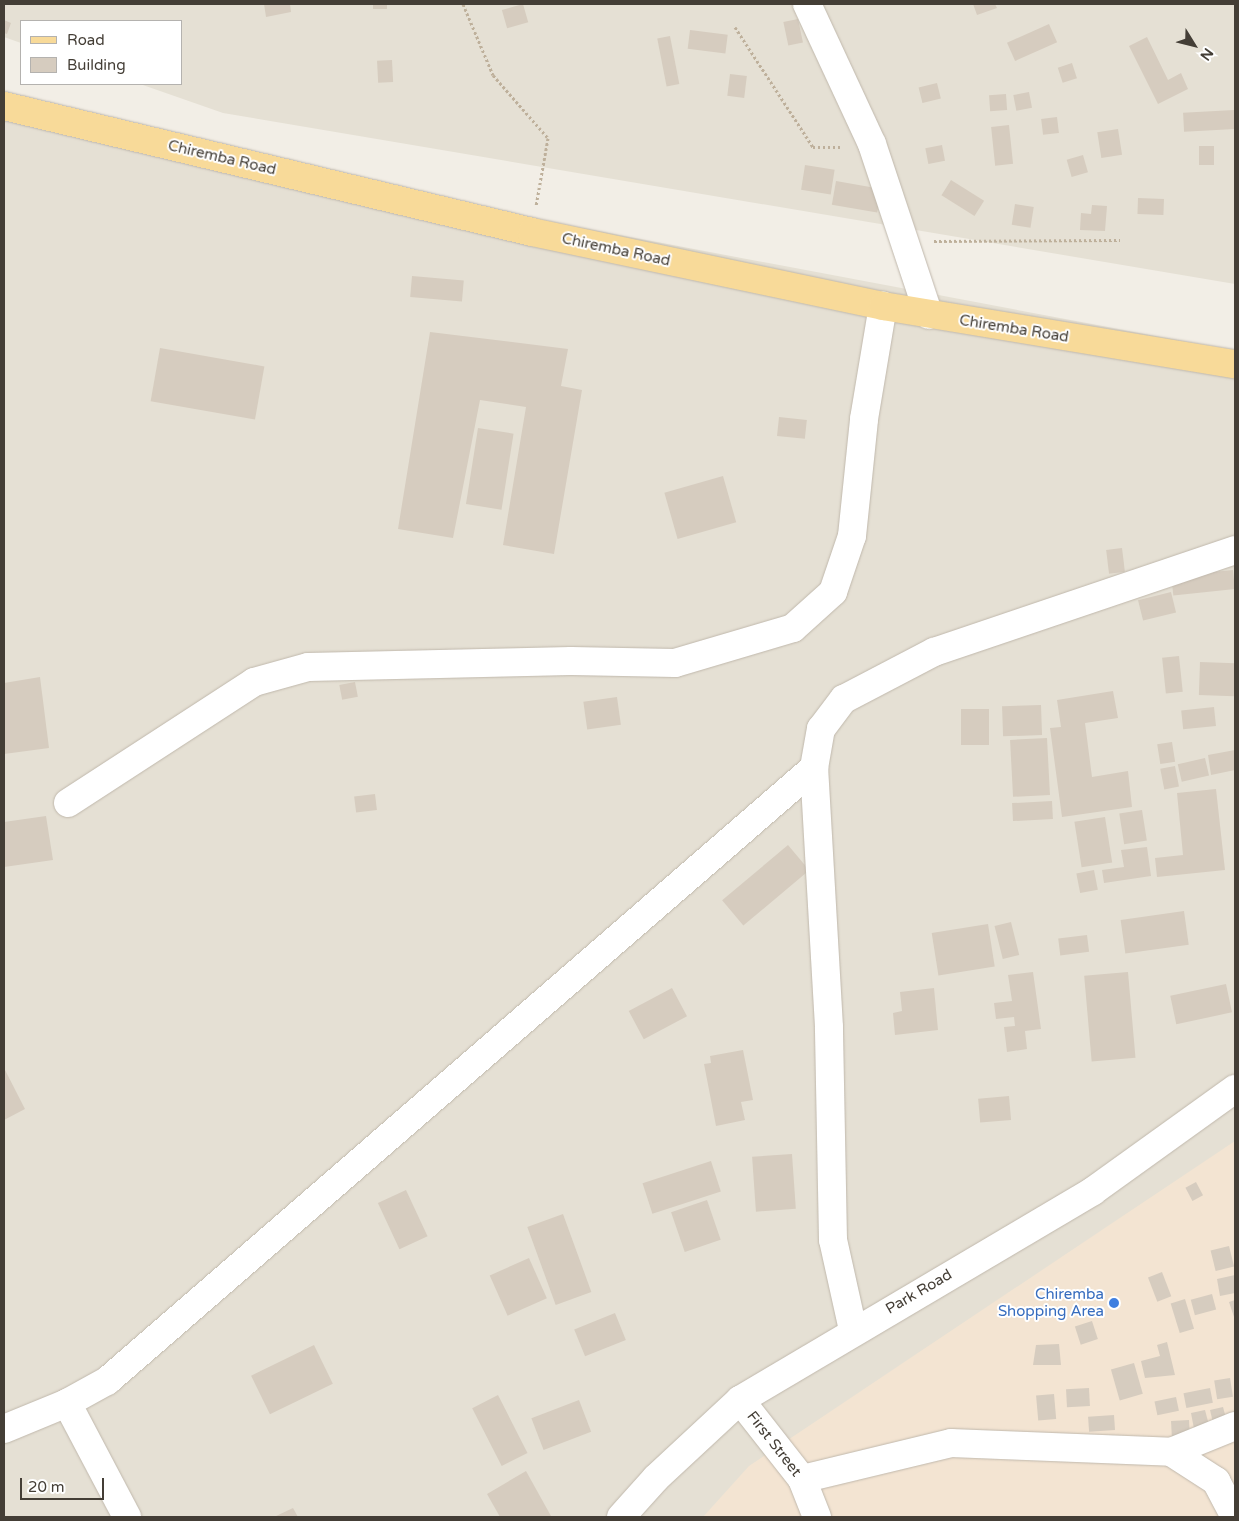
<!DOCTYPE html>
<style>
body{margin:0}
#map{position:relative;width:1239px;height:1521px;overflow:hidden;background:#f2eee6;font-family:"Varela Round",sans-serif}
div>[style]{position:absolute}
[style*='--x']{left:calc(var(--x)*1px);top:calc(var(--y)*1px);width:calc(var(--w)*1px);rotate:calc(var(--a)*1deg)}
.residential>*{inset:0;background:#e5e0d4}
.commercial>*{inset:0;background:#f3e4d2}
.building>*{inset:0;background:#d6ccbf;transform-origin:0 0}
.path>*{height:3px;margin-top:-1.5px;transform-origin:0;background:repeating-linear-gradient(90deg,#beb09b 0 2.5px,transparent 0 5px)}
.roads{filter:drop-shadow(0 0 1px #c0b8ac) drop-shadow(0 0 1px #c0b8ac)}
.minor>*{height:28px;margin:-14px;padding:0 14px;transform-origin:14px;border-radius:14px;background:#fff}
.major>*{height:28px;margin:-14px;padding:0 14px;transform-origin:14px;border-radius:14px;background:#f8da99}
.dots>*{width:14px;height:14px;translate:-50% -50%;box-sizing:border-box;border:2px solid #fff;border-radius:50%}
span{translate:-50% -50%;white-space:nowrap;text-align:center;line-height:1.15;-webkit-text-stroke:4px #fff;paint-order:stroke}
.street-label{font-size:15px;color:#443e36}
.shop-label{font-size:15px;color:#366cbe}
.right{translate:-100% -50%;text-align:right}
.frame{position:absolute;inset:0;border:5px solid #443e36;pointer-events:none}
.legend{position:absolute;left:20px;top:20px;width:162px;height:65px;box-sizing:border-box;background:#fff;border:1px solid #b4b2af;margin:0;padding:6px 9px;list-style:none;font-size:15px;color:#443e36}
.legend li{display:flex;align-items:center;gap:10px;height:25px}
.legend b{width:25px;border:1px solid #b4b2af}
.north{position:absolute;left:1169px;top:20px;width:50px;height:50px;-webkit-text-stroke:4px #fff;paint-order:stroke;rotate:126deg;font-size:14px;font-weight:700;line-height:20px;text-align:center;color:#443e36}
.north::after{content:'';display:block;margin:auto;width:18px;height:22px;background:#443e36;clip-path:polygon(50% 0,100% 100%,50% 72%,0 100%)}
.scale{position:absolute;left:20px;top:1478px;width:84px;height:22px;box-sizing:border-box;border:2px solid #443e36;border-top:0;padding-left:6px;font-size:15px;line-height:18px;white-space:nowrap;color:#443e36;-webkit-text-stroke:4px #fff;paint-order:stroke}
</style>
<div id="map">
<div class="residential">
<i style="clip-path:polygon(4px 4px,1235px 4px,1235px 284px,223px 113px,140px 84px,181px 84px,181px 21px,21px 21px,21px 43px,4px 37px)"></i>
<i style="clip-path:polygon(4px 119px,1235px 351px,1235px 1517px,4px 1517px)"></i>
</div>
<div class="commercial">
<i style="clip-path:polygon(1235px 1141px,1235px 1517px,703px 1517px,749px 1466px)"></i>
</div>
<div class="building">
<i style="clip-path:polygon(264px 4px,290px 4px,291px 12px,266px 17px)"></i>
<i style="left:373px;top:4px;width:14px;height:5px"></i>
<i style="left:523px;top:4px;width:19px;height:22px;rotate:74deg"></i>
<i style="clip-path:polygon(973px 4px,995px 4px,997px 8px,977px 15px)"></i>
<i style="left:798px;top:19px;width:24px;height:15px;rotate:78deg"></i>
<i style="clip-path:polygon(4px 20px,11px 23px,7px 34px,4px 33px)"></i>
<i style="left:1049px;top:24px;width:20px;height:46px;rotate:66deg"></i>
<i style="left:690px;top:30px;width:38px;height:19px;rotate:7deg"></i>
<i style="left:670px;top:36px;width:49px;height:13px;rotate:79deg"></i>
<i style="clip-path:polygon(1147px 37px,1168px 80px,1181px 73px,1188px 89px,1158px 104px,1129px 46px)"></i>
<i style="left:392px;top:60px;width:22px;height:15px;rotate:87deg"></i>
<i style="left:1072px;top:63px;width:16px;height:15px;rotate:72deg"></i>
<i style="left:730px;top:74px;width:17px;height:22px;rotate:7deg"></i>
<i style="left:937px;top:83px;width:16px;height:19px;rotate:76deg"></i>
<i style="left:1029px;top:92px;width:16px;height:16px;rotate:79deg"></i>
<i style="left:1006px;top:94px;width:16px;height:17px;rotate:86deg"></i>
<i style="left:1234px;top:110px;width:19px;height:51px;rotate:87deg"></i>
<i style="left:1057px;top:117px;width:16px;height:16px;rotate:83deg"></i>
<i style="left:1009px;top:125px;width:39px;height:18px;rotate:84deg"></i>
<i style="left:1118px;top:129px;width:26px;height:21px;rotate:81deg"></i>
<i style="left:942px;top:145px;width:16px;height:17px;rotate:79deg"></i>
<i style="left:1199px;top:146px;width:15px;height:19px"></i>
<i style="left:1083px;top:155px;width:18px;height:17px;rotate:74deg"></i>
<i style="left:805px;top:165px;width:30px;height:25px;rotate:9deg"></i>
<i style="left:951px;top:180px;width:39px;height:18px;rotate:32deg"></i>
<i style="left:836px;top:181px;width:46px;height:24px;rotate:10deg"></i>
<i style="left:1138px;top:198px;width:26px;height:16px;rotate:2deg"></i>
<i style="left:1015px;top:204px;width:19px;height:21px;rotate:9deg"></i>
<i style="clip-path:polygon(1092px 205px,1107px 206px,1105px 231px,1080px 230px,1081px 213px,1091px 214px)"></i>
<i style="left:412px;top:276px;width:52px;height:21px;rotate:5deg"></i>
<i style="clip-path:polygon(430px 332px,568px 349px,561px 386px,582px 390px,554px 554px,503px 545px,526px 407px,480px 400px,453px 538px,398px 529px)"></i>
<i style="left:160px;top:348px;width:106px;height:54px;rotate:10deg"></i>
<i style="left:779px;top:417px;width:28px;height:19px;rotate:6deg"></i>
<i style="left:478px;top:428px;width:36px;height:77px;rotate:9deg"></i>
<i style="left:723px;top:476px;width:48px;height:61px;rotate:74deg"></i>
<i style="left:1122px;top:548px;width:24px;height:16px;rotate:83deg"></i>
<i style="left:1233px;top:570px;width:19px;height:62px;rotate:84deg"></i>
<i style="left:1171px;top:592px;width:21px;height:34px;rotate:76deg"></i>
<i style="left:1179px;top:656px;width:36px;height:17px;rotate:84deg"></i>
<i style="left:1200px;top:662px;width:35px;height:33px;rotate:2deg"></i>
<i style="clip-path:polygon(40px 677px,49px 748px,4px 754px,4px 683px)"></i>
<i style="left:355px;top:682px;width:15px;height:16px;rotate:79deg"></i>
<i style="clip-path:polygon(1113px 691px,1118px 718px,1085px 723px,1092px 777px,1128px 771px,1132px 807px,1062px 817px,1050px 728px,1061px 727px,1057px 700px)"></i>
<i style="left:617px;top:697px;width:28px;height:34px;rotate:82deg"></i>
<i style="left:1041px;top:705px;width:30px;height:39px;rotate:88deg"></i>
<i style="left:1214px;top:707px;width:19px;height:33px;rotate:84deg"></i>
<i style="left:961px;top:709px;width:28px;height:36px"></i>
<i style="left:1047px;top:738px;width:57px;height:37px;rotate:87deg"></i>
<i style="left:1172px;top:742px;width:20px;height:15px;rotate:81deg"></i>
<i style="clip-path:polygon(1235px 750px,1235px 770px,1211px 775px,1208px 755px)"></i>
<i style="left:1205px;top:758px;width:18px;height:28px;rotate:77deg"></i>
<i style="left:1175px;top:766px;width:21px;height:15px;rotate:79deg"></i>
<i style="clip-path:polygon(1216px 789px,1225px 870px,1157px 877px,1155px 858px,1183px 855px,1177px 793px)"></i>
<i style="left:375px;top:794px;width:16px;height:21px;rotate:83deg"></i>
<i style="left:1052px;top:801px;width:18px;height:40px;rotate:87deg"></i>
<i style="left:1142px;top:810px;width:31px;height:23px;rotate:81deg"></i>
<i style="clip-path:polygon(46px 816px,53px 860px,4px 867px,4px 822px)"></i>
<i style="left:1105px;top:817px;width:46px;height:31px;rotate:81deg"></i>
<i style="left:788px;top:845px;width:33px;height:86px;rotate:50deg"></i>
<i style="clip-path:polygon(1147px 847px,1151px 876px,1104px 883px,1102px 870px,1124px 867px,1121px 850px)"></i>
<i style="left:1094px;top:870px;width:20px;height:18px;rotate:79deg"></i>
<i style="left:1184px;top:911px;width:34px;height:64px;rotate:82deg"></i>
<i style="left:1011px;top:922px;width:34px;height:17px;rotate:76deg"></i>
<i style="left:988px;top:924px;width:43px;height:57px;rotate:81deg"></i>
<i style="left:1087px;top:935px;width:17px;height:29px;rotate:83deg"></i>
<i style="clip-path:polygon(1033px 972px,1041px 1029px,1025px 1031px,1027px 1049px,1007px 1052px,1004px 1027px,1015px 1026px,1014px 1017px,996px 1019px,994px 1003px,1012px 1001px,1008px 975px)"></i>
<i style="left:1128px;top:972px;width:86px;height:44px;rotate:85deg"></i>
<i style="left:1226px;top:984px;width:29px;height:57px;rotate:78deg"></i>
<i style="left:672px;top:988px;width:32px;height:49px;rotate:62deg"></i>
<i style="clip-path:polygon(934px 988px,938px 1030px,895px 1035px,893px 1013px,902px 1011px,900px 992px)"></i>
<i style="clip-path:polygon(743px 1050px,753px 1100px,741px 1102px,745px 1120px,716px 1126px,704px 1064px,711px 1063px,710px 1056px)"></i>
<i style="clip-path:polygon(4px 1068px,25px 1109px,4px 1120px)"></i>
<i style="left:1009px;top:1096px;width:24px;height:31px;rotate:85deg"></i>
<i style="left:792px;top:1154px;width:55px;height:40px;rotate:86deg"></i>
<i style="left:711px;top:1161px;width:32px;height:72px;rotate:72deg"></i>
<i style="left:1196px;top:1182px;width:15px;height:12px;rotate:62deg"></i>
<i style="left:406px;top:1190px;width:51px;height:31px;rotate:65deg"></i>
<i style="left:707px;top:1200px;width:42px;height:38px;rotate:71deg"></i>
<i style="left:563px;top:1214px;width:83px;height:38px;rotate:70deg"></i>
<i style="left:1229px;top:1246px;width:21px;height:19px;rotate:76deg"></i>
<i style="left:529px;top:1258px;width:44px;height:43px;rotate:66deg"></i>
<i style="left:1162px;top:1272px;width:26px;height:15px;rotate:69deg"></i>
<i style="clip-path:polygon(1235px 1275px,1235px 1293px,1220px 1296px,1217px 1279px)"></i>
<i style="left:1212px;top:1294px;width:16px;height:22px;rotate:75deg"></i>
<i style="left:1185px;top:1299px;width:31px;height:15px;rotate:73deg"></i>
<i style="clip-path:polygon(1235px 1300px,1235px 1320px,1229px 1302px)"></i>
<i style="left:615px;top:1313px;width:29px;height:44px;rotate:68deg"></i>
<i style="left:1092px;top:1321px;width:19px;height:18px;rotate:72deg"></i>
<i style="clip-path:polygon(1167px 1342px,1175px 1375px,1145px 1378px,1141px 1361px,1160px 1356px,1157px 1345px)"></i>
<i style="clip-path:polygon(1059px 1344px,1061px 1365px,1033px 1365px,1036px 1345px)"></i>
<i style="left:314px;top:1345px;width:43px;height:70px;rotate:64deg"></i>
<i style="left:1134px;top:1363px;width:32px;height:24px;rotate:74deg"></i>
<i style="left:1230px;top:1378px;width:19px;height:16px;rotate:81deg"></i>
<i style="left:1089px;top:1388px;width:18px;height:23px;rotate:87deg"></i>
<i style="left:1210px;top:1388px;width:15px;height:27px;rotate:79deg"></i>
<i style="left:1054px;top:1394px;width:25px;height:18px;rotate:85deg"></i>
<i style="left:498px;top:1395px;width:65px;height:29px;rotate:63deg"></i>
<i style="left:1176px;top:1397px;width:14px;height:22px;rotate:78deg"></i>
<i style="left:579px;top:1400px;width:34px;height:51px;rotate:69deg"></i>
<i style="clip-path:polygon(1223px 1407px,1227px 1422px,1214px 1427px,1210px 1410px)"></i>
<i style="clip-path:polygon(1205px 1410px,1210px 1429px,1195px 1434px,1191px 1413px)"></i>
<i style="left:1114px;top:1415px;width:15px;height:26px;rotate:86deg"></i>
<i style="left:1189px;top:1420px;width:18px;height:18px;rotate:87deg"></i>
<i style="clip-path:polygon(526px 1471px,551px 1516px,500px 1517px,487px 1494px)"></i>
<i style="clip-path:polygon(293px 1508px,298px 1517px,274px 1517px)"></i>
</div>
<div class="path">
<i style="--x:463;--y:4;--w:77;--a:67.1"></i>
<i style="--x:493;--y:75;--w:84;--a:48.9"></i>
<i style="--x:548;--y:138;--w:69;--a:100"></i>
<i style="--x:735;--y:27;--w:143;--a:57"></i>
<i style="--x:813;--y:147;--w:29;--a:0"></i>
<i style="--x:934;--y:241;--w:186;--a:-0.3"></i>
</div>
<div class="roads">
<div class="minor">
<i style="--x:807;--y:4;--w:154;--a:65.1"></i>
<i style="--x:872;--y:144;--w:180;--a:71.6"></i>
<i style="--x:68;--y:803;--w:222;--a:-33"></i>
<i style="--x:254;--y:682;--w:56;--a:-15.5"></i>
<i style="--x:308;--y:667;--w:263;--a:-1.3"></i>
<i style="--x:571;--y:661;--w:104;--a:1.1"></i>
<i style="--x:675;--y:663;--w:123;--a:-16.5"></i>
<i style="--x:793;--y:628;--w:54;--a:-42"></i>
<i style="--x:833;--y:592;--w:59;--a:-71.3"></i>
<i style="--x:852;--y:536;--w:118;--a:-84.1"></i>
<i style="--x:864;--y:419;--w:115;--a:-80.5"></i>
<i style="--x:853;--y:1330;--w:92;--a:-102.5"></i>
<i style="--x:833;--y:1240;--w:213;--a:-91.1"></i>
<i style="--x:829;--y:1027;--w:259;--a:-93.3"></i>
<i style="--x:814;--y:768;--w:40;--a:-80"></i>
<i style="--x:821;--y:729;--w:38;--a:-53"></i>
<i style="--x:844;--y:699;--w:102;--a:-27.6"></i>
<i style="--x:934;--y:652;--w:318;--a:-18.7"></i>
<i style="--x:740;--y:1400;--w:100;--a:51.9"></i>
<i style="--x:802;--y:1479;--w:41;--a:68.5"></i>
<i style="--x:67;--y:1403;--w:46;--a:-28.8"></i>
<i style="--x:107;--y:1381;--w:936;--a:-40.93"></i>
<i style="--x:4;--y:1429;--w:68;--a:-22.4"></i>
<i style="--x:67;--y:1403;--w:129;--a:62.2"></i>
<i style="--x:1171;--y:1452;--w:54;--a:32.8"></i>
<i style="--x:1216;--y:1481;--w:41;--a:62.2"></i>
<i style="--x:802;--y:1479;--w:153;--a:-13.6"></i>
<i style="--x:951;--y:1443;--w:220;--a:2.3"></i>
<i style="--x:1171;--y:1452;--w:69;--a:-22.1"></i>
<i style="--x:621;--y:1517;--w:52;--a:-48.1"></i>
<i style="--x:656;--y:1478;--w:115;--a:-42.9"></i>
<i style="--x:740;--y:1400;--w:410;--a:-30.6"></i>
<i style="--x:1093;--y:1191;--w:175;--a:-35.7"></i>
</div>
<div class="major">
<i style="--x:4;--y:106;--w:543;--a:13.42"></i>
<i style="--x:532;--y:232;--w:359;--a:11.9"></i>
<i style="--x:883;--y:306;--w:357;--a:9.4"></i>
</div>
</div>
<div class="dots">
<i style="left:1114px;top:1303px;background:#3f7fe0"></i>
</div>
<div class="street-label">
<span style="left:222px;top:158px;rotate:13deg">Chiremba Road</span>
<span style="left:616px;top:250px;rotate:12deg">Chiremba Road</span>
<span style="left:1014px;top:329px;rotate:9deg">Chiremba Road</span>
<span style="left:919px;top:1292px;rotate:-30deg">Park Road</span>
<span style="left:774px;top:1444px;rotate:52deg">First Street</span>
</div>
<div class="shop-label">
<span class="right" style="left:1104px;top:1303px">Chiremba<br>Shopping Area</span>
</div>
<div class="frame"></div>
<ul class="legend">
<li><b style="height:6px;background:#f8da99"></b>Road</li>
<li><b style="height:14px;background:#d6ccbf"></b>Building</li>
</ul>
<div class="north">N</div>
<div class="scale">20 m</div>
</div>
